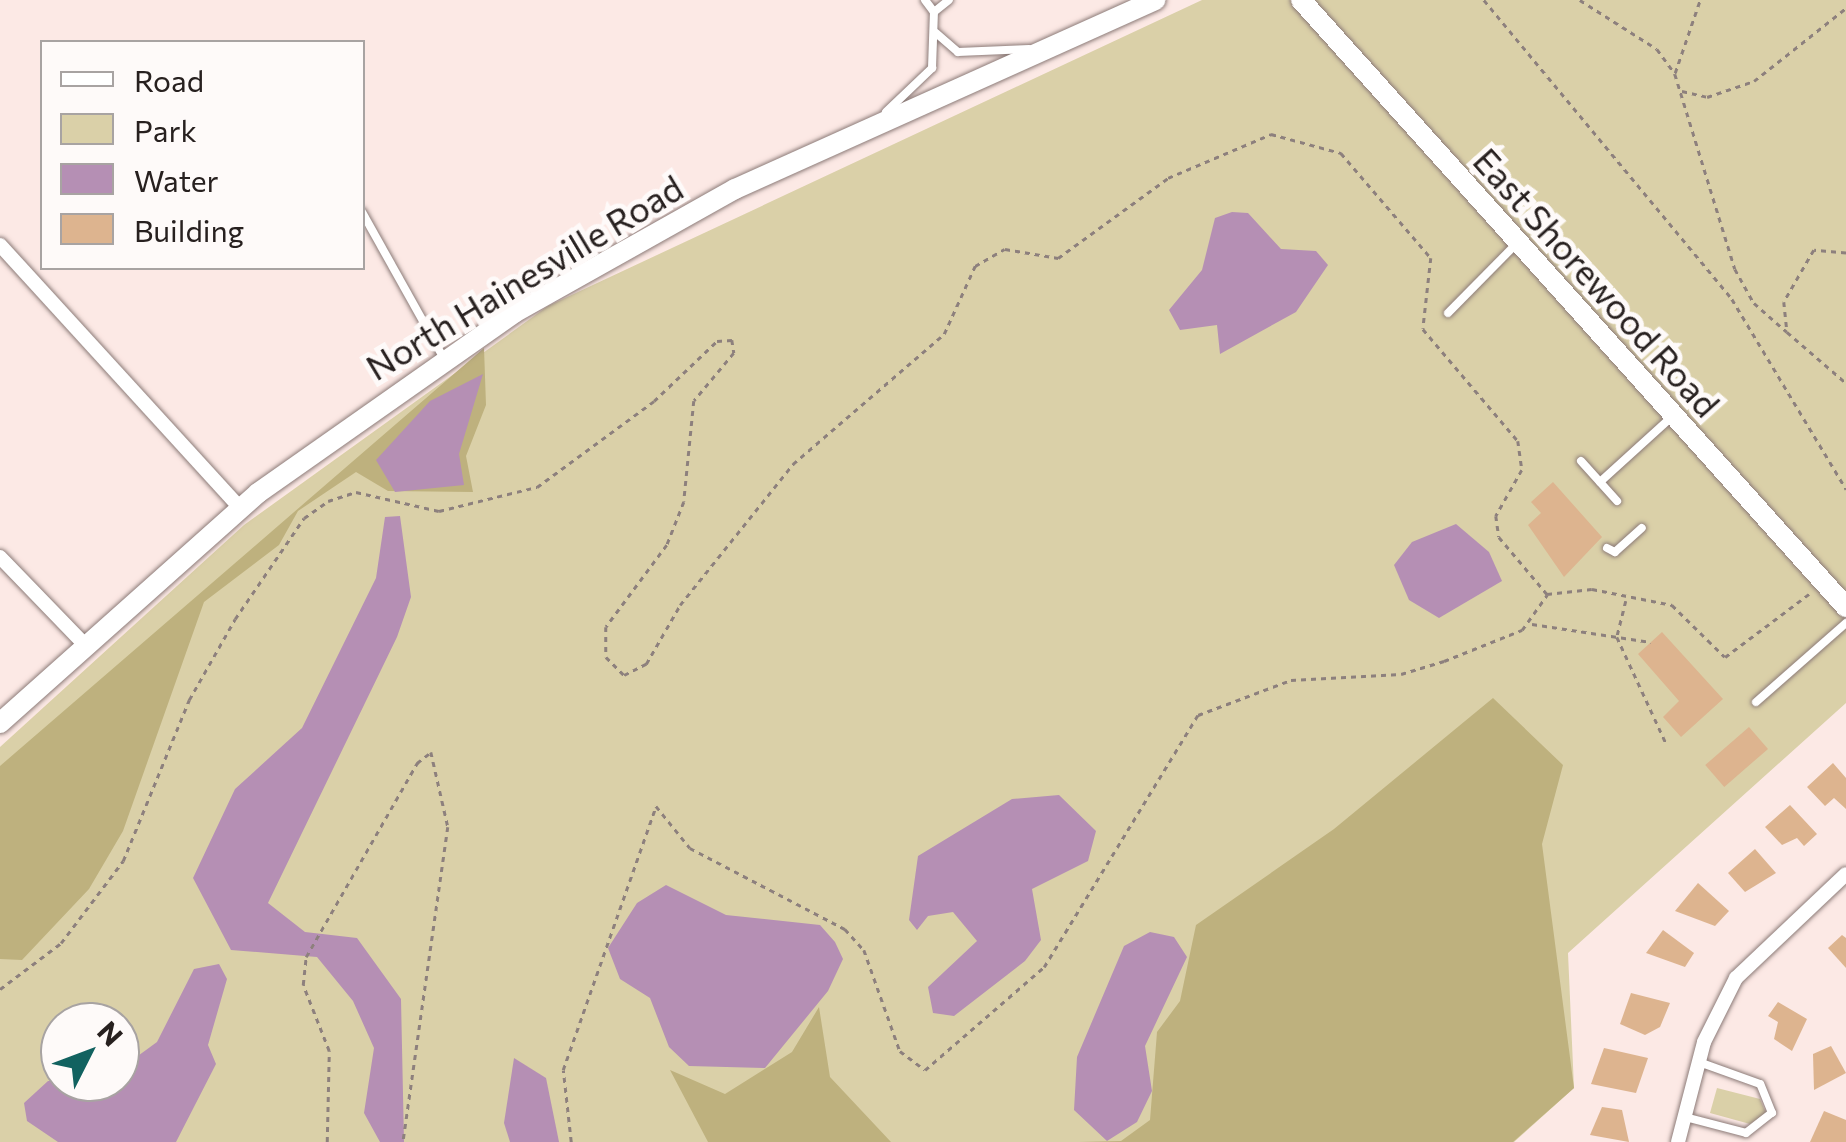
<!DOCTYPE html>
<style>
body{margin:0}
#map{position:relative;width:1846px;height:1142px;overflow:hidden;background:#fce9e5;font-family:Commissioner,sans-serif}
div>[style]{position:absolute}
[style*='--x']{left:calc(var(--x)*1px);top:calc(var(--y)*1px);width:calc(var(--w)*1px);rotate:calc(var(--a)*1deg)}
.green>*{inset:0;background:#dad0a8}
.forest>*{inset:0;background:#beb17e}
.water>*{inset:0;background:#b58fb4}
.building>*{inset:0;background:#ddb48f;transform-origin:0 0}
.path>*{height:2.5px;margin-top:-1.25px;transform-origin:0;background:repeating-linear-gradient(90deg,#8d807d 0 5px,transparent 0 10px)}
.roads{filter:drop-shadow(0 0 2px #8c7b78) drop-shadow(0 0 2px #8c7b78)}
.service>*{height:8px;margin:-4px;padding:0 4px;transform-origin:4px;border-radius:4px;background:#fff}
.minor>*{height:14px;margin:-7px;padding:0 7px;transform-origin:7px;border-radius:7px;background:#fff}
.secondary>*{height:20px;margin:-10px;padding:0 10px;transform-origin:10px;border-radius:10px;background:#fff}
span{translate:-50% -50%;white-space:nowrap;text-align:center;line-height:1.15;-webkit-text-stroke:10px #fefaf9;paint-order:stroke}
.street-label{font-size:35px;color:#27201f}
.legend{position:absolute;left:40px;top:40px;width:325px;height:230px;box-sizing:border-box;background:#fefaf9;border:2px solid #a8a3a2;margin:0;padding:12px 18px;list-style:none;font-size:30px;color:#27201f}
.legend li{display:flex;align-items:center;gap:20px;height:50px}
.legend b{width:50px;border:2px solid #a8a3a2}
.north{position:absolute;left:40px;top:1002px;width:100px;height:100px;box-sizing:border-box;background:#fefaf9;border:2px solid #a8a3a2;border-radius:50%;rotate:48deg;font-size:28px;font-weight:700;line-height:40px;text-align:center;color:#27201f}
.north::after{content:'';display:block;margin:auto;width:35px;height:45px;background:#126260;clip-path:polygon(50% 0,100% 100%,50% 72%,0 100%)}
</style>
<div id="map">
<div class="green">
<i style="clip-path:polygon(evenodd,1202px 0,1846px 0,1846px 703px,1568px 953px,1574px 1088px,1514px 1142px,0 1142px,0 747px,244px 525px,548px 306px,1202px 0,60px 1022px,120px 1022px,120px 1082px,60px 1082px,60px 1022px)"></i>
<i style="clip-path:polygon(1717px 1088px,1760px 1099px,1766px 1113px,1750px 1124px,1710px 1113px)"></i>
</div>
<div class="forest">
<i style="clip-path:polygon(484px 348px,486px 405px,466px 456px,473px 492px,388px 491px,356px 472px,298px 511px,279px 545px,204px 602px,123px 831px,89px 889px,22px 960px,0 959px,0 766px)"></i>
<i style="clip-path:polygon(1493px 698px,1563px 765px,1542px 844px,1574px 1088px,1513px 1142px,1079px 1142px,1121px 1141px,1150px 1120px,1157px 1032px,1180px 1001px,1196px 925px,1334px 829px)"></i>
<i style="clip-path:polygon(819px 1007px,830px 1077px,891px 1142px,708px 1142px,670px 1070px,725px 1094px,792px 1052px)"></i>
</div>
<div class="water">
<i style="clip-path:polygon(1232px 212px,1248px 213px,1281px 249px,1316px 251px,1328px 265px,1296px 312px,1220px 354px,1217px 325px,1180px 330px,1169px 310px,1202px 270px,1215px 218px)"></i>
<i style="clip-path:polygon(483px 374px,459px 454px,464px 485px,395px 492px,376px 460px,430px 401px)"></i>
<i style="clip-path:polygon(400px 516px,411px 597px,397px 637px,268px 903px,305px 932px,357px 938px,401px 999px,404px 1142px,380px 1142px,364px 1113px,374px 1048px,353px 1001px,317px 957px,231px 950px,193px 878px,235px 789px,302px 728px,376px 578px,385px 517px)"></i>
<i style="clip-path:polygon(1456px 524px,1489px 552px,1502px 581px,1439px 618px,1409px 600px,1394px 565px,1412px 542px)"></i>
<i style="clip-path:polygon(1059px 795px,1096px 831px,1088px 861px,1032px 889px,1041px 940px,1025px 961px,954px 1016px,933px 1013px,928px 987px,977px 941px,953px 912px,928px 916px,917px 930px,909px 920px,918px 856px,1012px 799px)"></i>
<i style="clip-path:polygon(666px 885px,726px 915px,820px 925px,835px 942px,843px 959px,828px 991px,765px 1068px,689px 1066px,669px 1047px,650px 998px,620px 979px,608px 948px,637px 903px)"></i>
<i style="clip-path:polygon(1150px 932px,1174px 937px,1187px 957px,1145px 1046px,1152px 1091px,1137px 1122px,1107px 1141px,1074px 1110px,1077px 1057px,1124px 946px)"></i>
<i style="clip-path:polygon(219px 964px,227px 979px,208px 1045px,216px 1064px,176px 1142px,58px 1142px,27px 1121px,24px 1103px,48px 1081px,120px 1082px,120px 1069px,157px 1042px,194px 969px)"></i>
<i style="clip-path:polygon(514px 1058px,546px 1078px,559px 1142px,510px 1142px,504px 1123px)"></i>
</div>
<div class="building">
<i style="clip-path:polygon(1553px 482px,1602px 537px,1564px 577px,1528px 525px,1541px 513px,1531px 502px)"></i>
<i style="clip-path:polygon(1662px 632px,1723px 699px,1681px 737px,1663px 717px,1679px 701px,1638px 654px)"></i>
<i style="left:1749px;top:727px;width:29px;height:58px;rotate:49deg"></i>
<i style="clip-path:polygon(1833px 763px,1846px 778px,1846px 809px,1834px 798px,1825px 806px,1807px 787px)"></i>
<i style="clip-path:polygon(1790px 805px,1817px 834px,1804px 846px,1797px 838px,1782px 845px,1765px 827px)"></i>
<i style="clip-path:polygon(1755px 849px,1776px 873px,1745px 892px,1728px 873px)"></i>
<i style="clip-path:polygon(1698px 883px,1729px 911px,1715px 926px,1675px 911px)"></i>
<i style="clip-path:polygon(1663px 930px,1694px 953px,1685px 967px,1646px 953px)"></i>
<i style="clip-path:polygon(1842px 935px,1846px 938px,1846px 968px,1828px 948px)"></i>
<i style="clip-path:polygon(1631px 993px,1670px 1003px,1660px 1027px,1645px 1035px,1620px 1024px)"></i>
<i style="clip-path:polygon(1778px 1002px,1807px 1019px,1792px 1051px,1774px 1039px,1778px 1022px,1768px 1016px)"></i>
<i style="clip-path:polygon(1831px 1046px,1846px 1073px,1814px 1090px,1813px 1054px)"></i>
<i style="clip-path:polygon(1604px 1048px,1648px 1058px,1636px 1093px,1591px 1084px)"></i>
<i style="clip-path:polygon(1602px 1107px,1622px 1110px,1629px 1142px,1590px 1135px)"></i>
<i style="clip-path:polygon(1824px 1111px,1846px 1120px,1846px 1142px,1810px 1142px)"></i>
</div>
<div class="path">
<i style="--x:1484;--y:0;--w:388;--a:50.3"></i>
<i style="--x:1732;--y:299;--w:222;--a:59"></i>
<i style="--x:1580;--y:0;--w:91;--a:32.5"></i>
<i style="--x:1657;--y:49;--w:31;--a:54"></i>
<i style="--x:1675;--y:74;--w:204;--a:72.9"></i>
<i style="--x:1735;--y:269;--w:39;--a:61"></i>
<i style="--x:1754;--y:303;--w:44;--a:41.3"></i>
<i style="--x:1675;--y:73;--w:77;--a:-71.1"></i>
<i style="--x:1682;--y:91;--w:26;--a:13"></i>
<i style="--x:1707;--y:97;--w:50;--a:-18.8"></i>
<i style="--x:1754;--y:81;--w:117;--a:-38.4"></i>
<i style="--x:1846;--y:253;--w:32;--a:-175"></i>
<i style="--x:1814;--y:250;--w:60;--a:120"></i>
<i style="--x:1784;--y:302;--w:30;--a:84"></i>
<i style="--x:1787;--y:332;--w:78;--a:40.8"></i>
<i style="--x:1626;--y:601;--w:37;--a:104"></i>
<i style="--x:1617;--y:637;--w:119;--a:65.2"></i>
<i style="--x:1532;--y:624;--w:120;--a:8.6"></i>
<i style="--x:0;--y:989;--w:76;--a:-37"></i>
<i style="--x:61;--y:943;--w:103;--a:-52.9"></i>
<i style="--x:123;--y:861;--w:174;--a:-67.7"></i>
<i style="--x:189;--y:700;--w:93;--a:-60.4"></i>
<i style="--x:235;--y:619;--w:122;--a:-55.7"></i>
<i style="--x:304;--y:518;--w:29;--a:-35"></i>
<i style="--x:328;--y:501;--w:29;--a:-18"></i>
<i style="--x:356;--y:492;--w:85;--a:12.9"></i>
<i style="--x:439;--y:511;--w:101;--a:-13.8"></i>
<i style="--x:537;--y:487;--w:145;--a:-36.3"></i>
<i style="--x:654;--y:401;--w:87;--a:-43.6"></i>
<i style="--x:717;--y:341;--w:15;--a:-4"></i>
<i style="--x:732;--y:340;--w:13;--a:81"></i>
<i style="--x:734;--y:353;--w:62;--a:129.8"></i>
<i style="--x:694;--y:401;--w:101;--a:95.7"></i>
<i style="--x:684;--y:502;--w:46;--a:111.6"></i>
<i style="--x:667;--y:545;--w:102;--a:126.6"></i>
<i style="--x:606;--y:627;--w:30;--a:90"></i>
<i style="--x:606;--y:657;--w:25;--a:45"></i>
<i style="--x:624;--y:675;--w:25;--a:-27"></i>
<i style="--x:646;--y:664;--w:68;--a:-60"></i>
<i style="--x:680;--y:605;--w:181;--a:-51.3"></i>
<i style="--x:793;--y:464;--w:199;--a:-40.7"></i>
<i style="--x:944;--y:334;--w:75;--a:-65.5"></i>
<i style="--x:975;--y:266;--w:34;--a:-30"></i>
<i style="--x:1005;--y:249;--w:54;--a:9.6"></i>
<i style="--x:1058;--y:258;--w:136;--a:-36"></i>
<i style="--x:1168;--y:178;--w:112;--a:-23.1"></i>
<i style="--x:1271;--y:134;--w:73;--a:15.2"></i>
<i style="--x:1341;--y:153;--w:138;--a:49.4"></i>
<i style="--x:1431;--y:258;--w:71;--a:96.4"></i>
<i style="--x:1423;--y:329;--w:147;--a:49.7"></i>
<i style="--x:1518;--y:441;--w:29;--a:82"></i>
<i style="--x:1522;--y:470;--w:53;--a:119.5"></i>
<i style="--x:1496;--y:516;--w:21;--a:82"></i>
<i style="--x:1499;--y:537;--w:75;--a:49.9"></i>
<i style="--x:1547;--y:594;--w:45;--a:-6.3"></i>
<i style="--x:1592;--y:589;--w:82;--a:11.3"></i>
<i style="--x:1672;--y:605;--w:74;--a:44.5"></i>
<i style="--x:1725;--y:657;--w:105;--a:-36.9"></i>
<i style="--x:327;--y:1142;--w:91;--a:-88.7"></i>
<i style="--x:329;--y:1051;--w:71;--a:-111.5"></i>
<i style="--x:303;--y:985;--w:28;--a:-84"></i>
<i style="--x:306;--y:957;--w:224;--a:-60.2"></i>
<i style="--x:417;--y:763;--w:18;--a:-38"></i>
<i style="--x:431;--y:752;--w:77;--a:77.2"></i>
<i style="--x:448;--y:827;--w:318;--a:98.1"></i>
<i style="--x:571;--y:1142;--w:72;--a:-96.3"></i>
<i style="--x:563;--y:1070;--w:280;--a:-70.6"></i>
<i style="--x:656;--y:806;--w:54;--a:51"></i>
<i style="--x:690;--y:848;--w:175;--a:27.6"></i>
<i style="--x:845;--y:929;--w:28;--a:48"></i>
<i style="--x:864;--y:950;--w:107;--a:70.4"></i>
<i style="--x:900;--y:1051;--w:31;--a:37"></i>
<i style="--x:925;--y:1070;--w:157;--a:-40.9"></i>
<i style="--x:1044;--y:967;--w:295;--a:-58.6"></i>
<i style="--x:1198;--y:715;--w:99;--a:-20.6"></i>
<i style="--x:1291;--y:680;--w:110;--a:-3.1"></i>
<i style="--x:1401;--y:674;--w:45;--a:-16.8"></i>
<i style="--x:1444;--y:661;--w:84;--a:-21.7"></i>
<i style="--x:1522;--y:630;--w:43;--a:-54.5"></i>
</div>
<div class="roads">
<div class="service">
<i style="--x:934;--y:12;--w:19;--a:-39"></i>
<i style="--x:936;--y:33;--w:29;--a:41"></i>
<i style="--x:958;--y:52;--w:71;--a:-2.4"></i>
<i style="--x:886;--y:112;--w:64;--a:-43.7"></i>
<i style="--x:932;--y:68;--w:56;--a:-88"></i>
<i style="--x:934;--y:12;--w:15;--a:-127"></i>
<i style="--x:362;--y:212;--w:168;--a:60.8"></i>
<i style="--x:1448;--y:313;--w:100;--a:-45.4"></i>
<i style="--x:1581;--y:461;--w:54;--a:48"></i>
<i style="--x:1600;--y:482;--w:100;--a:-42.2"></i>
<i style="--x:1607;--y:548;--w:9;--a:27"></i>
<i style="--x:1615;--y:552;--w:36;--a:-42"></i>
<i style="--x:1756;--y:702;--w:120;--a:-41.3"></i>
<i style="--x:1685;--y:1117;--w:63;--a:14.7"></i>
<i style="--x:1746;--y:1133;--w:33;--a:-38"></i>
<i style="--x:1772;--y:1113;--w:31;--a:-112"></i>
<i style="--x:1760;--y:1084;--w:65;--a:-160.2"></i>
</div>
<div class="minor">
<i style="--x:0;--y:245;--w:357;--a:47.6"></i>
<i style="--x:0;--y:557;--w:124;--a:46"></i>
<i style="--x:1678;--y:1142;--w:103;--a:-75.4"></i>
<i style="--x:1704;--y:1042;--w:72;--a:-63.4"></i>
<i style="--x:1736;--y:978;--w:151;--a:-43.4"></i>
</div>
<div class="secondary">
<i style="--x:1301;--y:0;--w:816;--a:48.08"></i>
<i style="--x:0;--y:723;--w:346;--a:-41.7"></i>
<i style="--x:258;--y:493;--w:313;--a:-35.1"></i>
<i style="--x:514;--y:313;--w:253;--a:-29.3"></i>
<i style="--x:735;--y:189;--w:461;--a:-24.2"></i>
</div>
</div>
<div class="street-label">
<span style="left:524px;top:277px;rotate:-31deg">North Hainesville Road</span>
<span style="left:1597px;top:282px;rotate:48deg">East Shorewood Road</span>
</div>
<ul class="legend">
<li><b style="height:12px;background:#fff"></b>Road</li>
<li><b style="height:28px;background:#dad0a8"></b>Park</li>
<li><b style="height:28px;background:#b58fb4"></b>Water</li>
<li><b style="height:28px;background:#ddb48f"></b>Building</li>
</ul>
<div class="north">N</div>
</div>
